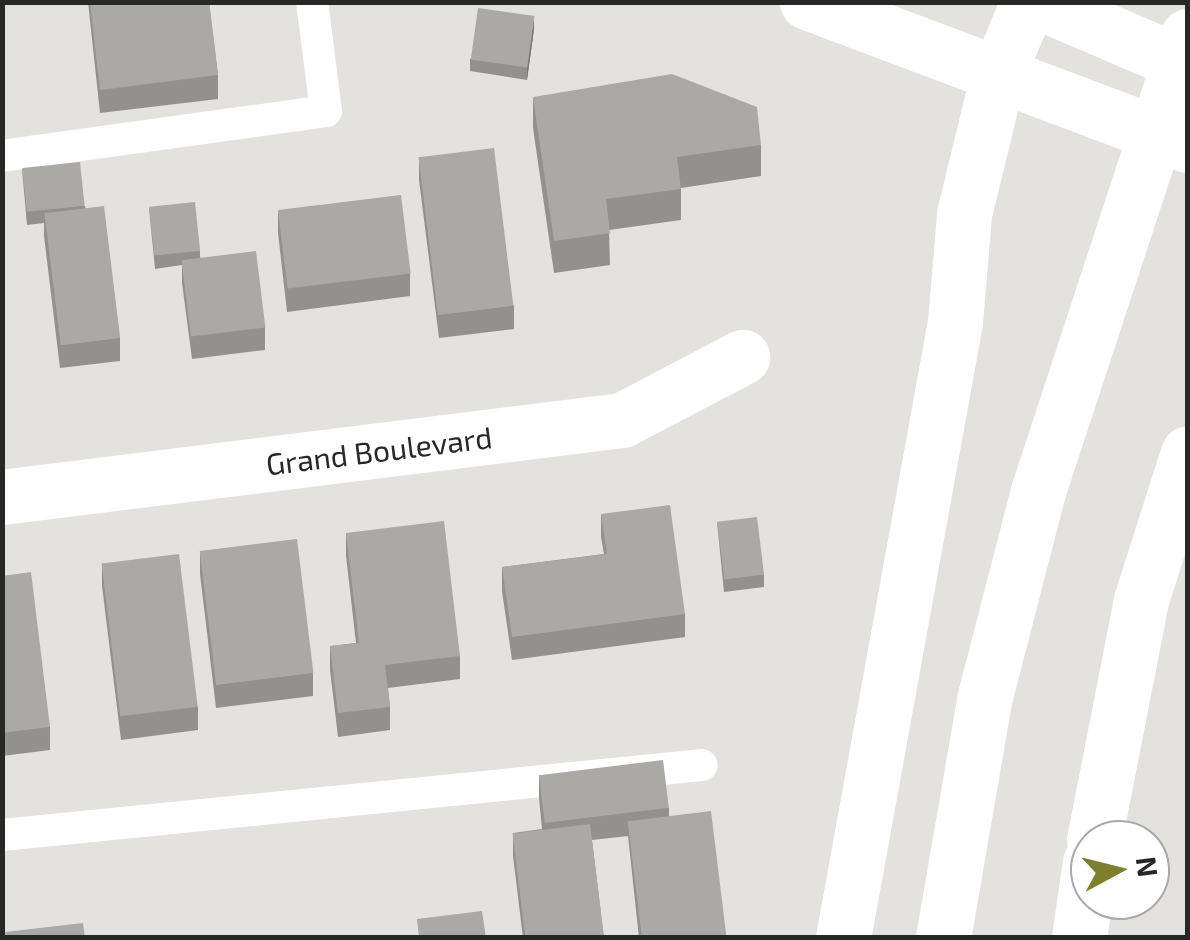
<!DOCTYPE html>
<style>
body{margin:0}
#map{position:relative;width:1190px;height:940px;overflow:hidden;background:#e4e2de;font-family:"Exo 2",sans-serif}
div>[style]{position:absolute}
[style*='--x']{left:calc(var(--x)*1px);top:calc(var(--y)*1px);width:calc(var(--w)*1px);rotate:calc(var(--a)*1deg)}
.lane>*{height:32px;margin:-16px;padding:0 16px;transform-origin:16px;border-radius:16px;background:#fff}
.street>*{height:55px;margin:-27.5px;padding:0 27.5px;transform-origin:27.5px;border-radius:27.5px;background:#fff}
.secondary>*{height:55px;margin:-27.5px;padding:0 27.5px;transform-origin:27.5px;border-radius:27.5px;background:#fff}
.highway>*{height:55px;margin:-27.5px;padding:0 27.5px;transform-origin:27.5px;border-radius:27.5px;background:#fff}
.wall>*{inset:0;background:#93918e}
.shaded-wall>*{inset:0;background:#787674}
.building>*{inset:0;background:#aba9a5;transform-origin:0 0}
span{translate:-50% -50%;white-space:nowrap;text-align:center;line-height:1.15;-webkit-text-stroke:9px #fff;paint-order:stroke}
.street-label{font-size:30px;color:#272725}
.frame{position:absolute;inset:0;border:5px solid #272725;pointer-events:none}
.north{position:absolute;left:1070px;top:820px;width:100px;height:100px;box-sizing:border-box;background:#fff;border:2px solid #a9a9a8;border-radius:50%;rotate:83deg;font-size:28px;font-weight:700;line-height:40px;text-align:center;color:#272725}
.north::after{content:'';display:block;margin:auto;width:35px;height:45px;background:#7c802b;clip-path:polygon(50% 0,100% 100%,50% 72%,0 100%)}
</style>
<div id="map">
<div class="lane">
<i style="--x:2;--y:156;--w:327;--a:-7.9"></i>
<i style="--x:326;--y:111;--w:110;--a:-97.3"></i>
<i style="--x:2;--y:835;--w:703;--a:-5.71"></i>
</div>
<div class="street">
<i style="--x:2;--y:497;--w:625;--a:-7.08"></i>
<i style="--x:622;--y:420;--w:136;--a:-27.7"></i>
</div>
<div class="secondary">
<i style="--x:807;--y:2;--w:407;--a:20.6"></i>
<i style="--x:1039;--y:2;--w:162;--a:23.2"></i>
</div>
<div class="highway">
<i style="--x:1094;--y:840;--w:245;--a:-78.9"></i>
<i style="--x:1141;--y:600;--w:154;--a:-72.3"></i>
<i style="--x:843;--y:938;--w:626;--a:-79.7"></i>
<i style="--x:955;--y:322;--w:108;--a:-85.2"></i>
<i style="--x:964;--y:214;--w:144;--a:-76.3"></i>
<i style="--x:998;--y:74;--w:78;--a:-67.4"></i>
<i style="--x:943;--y:938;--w:246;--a:-80.2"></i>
<i style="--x:985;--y:696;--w:212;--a:-75.5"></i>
<i style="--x:1038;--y:491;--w:479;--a:-71.8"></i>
<i style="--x:1079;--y:938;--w:77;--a:-81.8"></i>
</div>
<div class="wall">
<i style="clip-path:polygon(88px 2px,209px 2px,218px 75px,218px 99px,100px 113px)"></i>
<i style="clip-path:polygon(534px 29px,527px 80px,470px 71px,470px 59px)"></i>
<i style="clip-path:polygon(533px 97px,761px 145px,761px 176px,681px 188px,681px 220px,609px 230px,610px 265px,554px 273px,533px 128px)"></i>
<i style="clip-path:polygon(419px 157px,514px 306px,514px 329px,439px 338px,419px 180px)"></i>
<i style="clip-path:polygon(22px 169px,85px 206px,120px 338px,120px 361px,60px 368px,44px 236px,44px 223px,27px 225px)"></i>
<i style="clip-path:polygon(149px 208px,200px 251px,200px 257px,265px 327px,265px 350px,192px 359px,182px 283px,182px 265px,155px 269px)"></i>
<i style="clip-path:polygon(278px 210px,410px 273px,410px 296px,287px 312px,278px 233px)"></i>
<i style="clip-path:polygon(601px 514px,685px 614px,685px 637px,512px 660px,502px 591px,502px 567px,604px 554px,601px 537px)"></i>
<i style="clip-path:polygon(717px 522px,764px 575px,764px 587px,724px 592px)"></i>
<i style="clip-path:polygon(346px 533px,460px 656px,460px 679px,388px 688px,390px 707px,390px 730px,338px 737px,330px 670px,330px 646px,356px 643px,346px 556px)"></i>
<i style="clip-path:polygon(200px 551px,313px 673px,313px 696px,216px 708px,200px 574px)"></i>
<i style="clip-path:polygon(102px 563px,198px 707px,198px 730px,121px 740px,102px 586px)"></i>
<i style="clip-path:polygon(2px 576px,50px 727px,50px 750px,2px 756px)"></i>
<i style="clip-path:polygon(539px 775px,669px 808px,669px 816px,726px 938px,639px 938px,628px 836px,592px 840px,604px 938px,523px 938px,513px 856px,513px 833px,542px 829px,539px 798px)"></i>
</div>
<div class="shaded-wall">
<i style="clip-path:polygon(534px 16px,534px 29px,527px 80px,527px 68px)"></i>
</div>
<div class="building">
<i style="clip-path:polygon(90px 2px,209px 2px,218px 75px,100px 90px)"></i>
<i style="left:478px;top:8px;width:57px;height:52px;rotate:8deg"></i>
<i style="clip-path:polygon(672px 74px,757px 107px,761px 145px,677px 157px,681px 189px,606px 199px,610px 233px,554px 241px,533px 97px)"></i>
<i style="left:494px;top:148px;width:159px;height:76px;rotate:83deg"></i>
<i style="left:80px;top:162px;width:44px;height:58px;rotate:84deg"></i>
<i style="left:401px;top:195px;width:79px;height:124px;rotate:83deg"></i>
<i style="left:195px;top:202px;width:49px;height:46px;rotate:84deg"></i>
<i style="left:104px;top:206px;width:133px;height:60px;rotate:83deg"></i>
<i style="left:256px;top:251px;width:77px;height:75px;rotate:83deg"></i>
<i style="clip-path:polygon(670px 505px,685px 614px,512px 637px,502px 567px,607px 554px,601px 514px)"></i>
<i style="left:757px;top:517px;width:58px;height:40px;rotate:83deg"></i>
<i style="clip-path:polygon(444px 521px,460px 656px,385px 665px,390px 707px,338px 713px,330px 646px,359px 643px,346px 533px)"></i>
<i style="left:297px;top:539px;width:135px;height:98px;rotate:83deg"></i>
<i style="left:179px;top:554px;width:154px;height:78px;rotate:83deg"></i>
<i style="clip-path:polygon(31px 572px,50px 727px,2px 733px,2px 576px)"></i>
<i style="left:663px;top:760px;width:48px;height:125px;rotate:83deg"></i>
<i style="left:711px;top:811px;width:128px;height:84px;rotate:83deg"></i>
<i style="left:590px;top:824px;width:115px;height:78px;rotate:83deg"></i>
<i style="clip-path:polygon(482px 911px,486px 938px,419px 938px,417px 919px)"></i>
<i style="clip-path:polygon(83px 923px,85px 938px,6px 938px,5px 932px)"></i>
</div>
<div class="street-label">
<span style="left:379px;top:450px;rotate:-7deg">Grand Boulevard</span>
</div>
<div class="frame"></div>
<div class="north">N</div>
</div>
